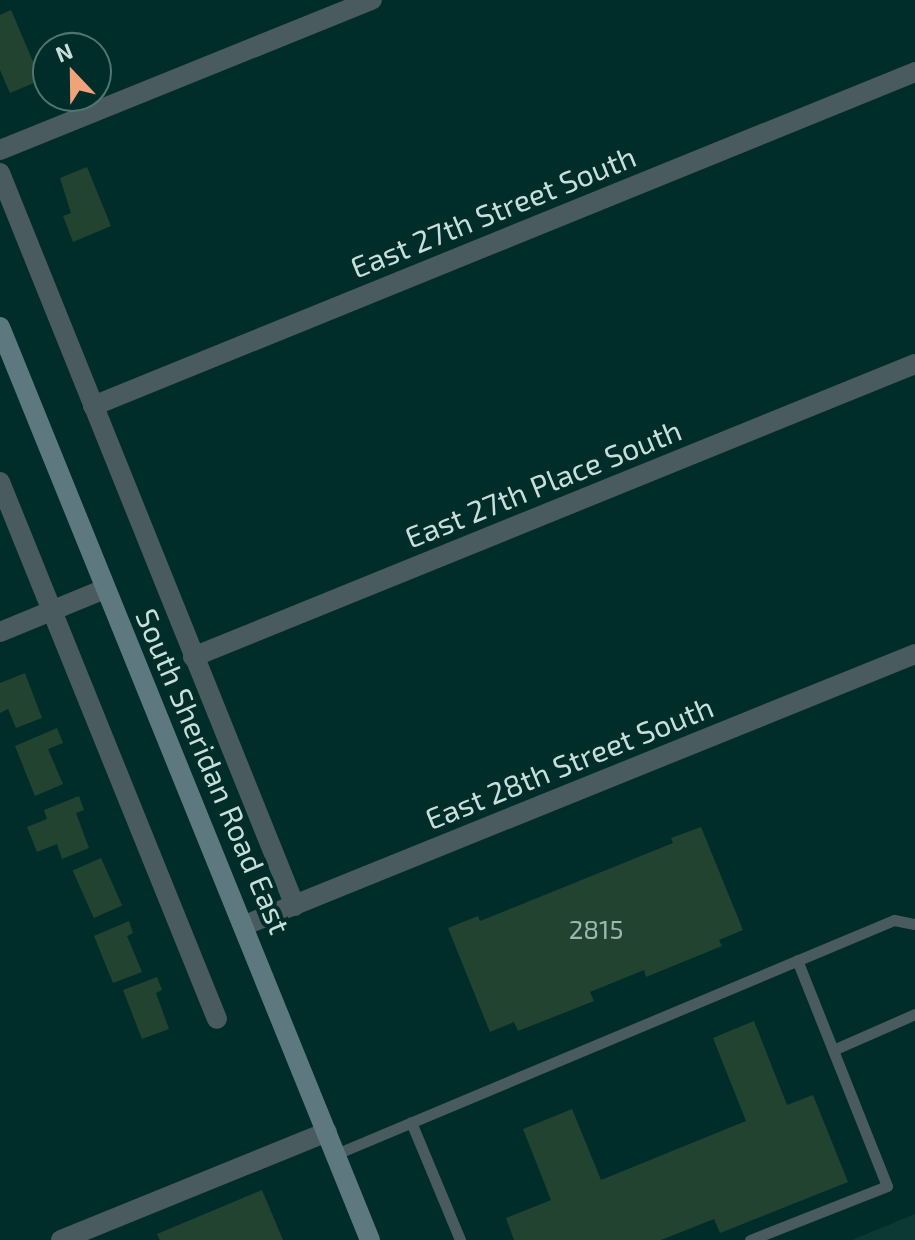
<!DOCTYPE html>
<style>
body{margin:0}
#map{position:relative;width:915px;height:1240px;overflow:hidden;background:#002d29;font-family:"Exo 2",sans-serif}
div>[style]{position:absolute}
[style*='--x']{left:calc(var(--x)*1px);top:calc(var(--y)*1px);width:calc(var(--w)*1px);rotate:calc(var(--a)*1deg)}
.built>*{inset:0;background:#0d3935}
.building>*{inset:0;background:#234331;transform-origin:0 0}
.service>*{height:11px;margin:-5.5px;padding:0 5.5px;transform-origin:5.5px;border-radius:5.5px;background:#4a5b5f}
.minor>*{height:20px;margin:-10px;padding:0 10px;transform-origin:10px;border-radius:10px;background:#4a5b5f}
.secondary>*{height:20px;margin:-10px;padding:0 10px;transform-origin:10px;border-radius:10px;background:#5d797f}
span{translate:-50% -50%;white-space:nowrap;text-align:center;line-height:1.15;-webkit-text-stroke:8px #002d29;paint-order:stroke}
.number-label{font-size:26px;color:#9eb7b0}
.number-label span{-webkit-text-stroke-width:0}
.street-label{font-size:30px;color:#c7deda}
.north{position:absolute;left:32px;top:32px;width:80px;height:80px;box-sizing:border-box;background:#002d29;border:2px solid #507470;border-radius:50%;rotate:338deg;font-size:22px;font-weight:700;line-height:32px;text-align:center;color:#c7deda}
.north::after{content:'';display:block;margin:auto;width:28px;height:36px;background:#f0a279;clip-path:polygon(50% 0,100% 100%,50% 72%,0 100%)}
</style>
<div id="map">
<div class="built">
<i style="clip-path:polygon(915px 1214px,915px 1240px,852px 1240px)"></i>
</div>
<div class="building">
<i style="clip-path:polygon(11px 10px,41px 80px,10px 93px,0 70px,0 15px)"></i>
<i style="clip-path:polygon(87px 167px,111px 226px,73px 242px,63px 216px,71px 213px,60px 178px)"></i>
<i style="clip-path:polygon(25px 673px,42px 718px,16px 728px,8px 709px,0 713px,0 683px)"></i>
<i style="clip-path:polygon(57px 728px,63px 743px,48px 749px,63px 784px,35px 796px,15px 746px)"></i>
<i style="clip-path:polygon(79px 796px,84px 810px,76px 813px,89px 848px,62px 859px,57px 844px,37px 852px,27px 827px,47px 819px,44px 810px)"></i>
<i style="clip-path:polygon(701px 827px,743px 930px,719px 940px,722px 946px,646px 977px,644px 970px,590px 992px,594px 1001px,518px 1031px,514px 1022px,490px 1032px,448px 928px,478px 916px,480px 921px,673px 843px,671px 838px)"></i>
<i style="left:101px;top:858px;width:52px;height:31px;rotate:66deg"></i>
<i style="clip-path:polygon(129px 921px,133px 933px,127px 936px,142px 972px,113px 983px,94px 936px)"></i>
<i style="clip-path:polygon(157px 977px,162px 990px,156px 993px,169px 1029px,142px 1039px,123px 990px)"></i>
<i style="clip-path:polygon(754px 1021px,787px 1105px,813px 1095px,848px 1182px,720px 1233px,714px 1219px,661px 1240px,514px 1240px,506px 1218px,551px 1200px,523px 1129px,572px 1109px,601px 1180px,746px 1121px,713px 1038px)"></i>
<i style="clip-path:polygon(262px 1190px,283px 1240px,160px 1240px,157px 1234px)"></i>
</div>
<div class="service">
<i style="--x:833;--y:1050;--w:90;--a:-23.7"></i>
<i style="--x:411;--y:1122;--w:128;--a:67.4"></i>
<i style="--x:336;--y:1154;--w:605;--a:-22.75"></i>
<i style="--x:894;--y:920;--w:21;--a:11"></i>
<i style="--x:750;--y:1240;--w:147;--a:-21.5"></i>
<i style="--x:887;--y:1186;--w:243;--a:-111.7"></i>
</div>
<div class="minor">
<i style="--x:0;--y:150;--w:401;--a:-22"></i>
<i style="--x:0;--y:173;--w:790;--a:68.08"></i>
<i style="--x:93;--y:406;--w:887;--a:-22.11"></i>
<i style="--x:0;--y:482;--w:579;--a:68"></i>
<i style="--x:0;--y:632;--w:113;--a:-22.3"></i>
<i style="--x:193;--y:657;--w:779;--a:-22.09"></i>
<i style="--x:245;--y:925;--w:723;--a:-22.02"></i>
<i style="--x:61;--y:1240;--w:287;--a:-22.1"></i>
</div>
<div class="secondary">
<i style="--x:0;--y:327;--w:985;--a:67.94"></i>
</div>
<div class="number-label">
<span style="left:596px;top:929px">2815</span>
</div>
<div class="street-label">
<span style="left:493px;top:211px;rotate:-22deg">East 27th Street South</span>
<span style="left:543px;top:483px;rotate:-22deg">East 27th Place South</span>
<span style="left:569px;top:762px;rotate:-22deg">East 28th Street South</span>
<span style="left:214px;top:771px;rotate:67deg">South Sheridan Road East</span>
</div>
<div class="north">N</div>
</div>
